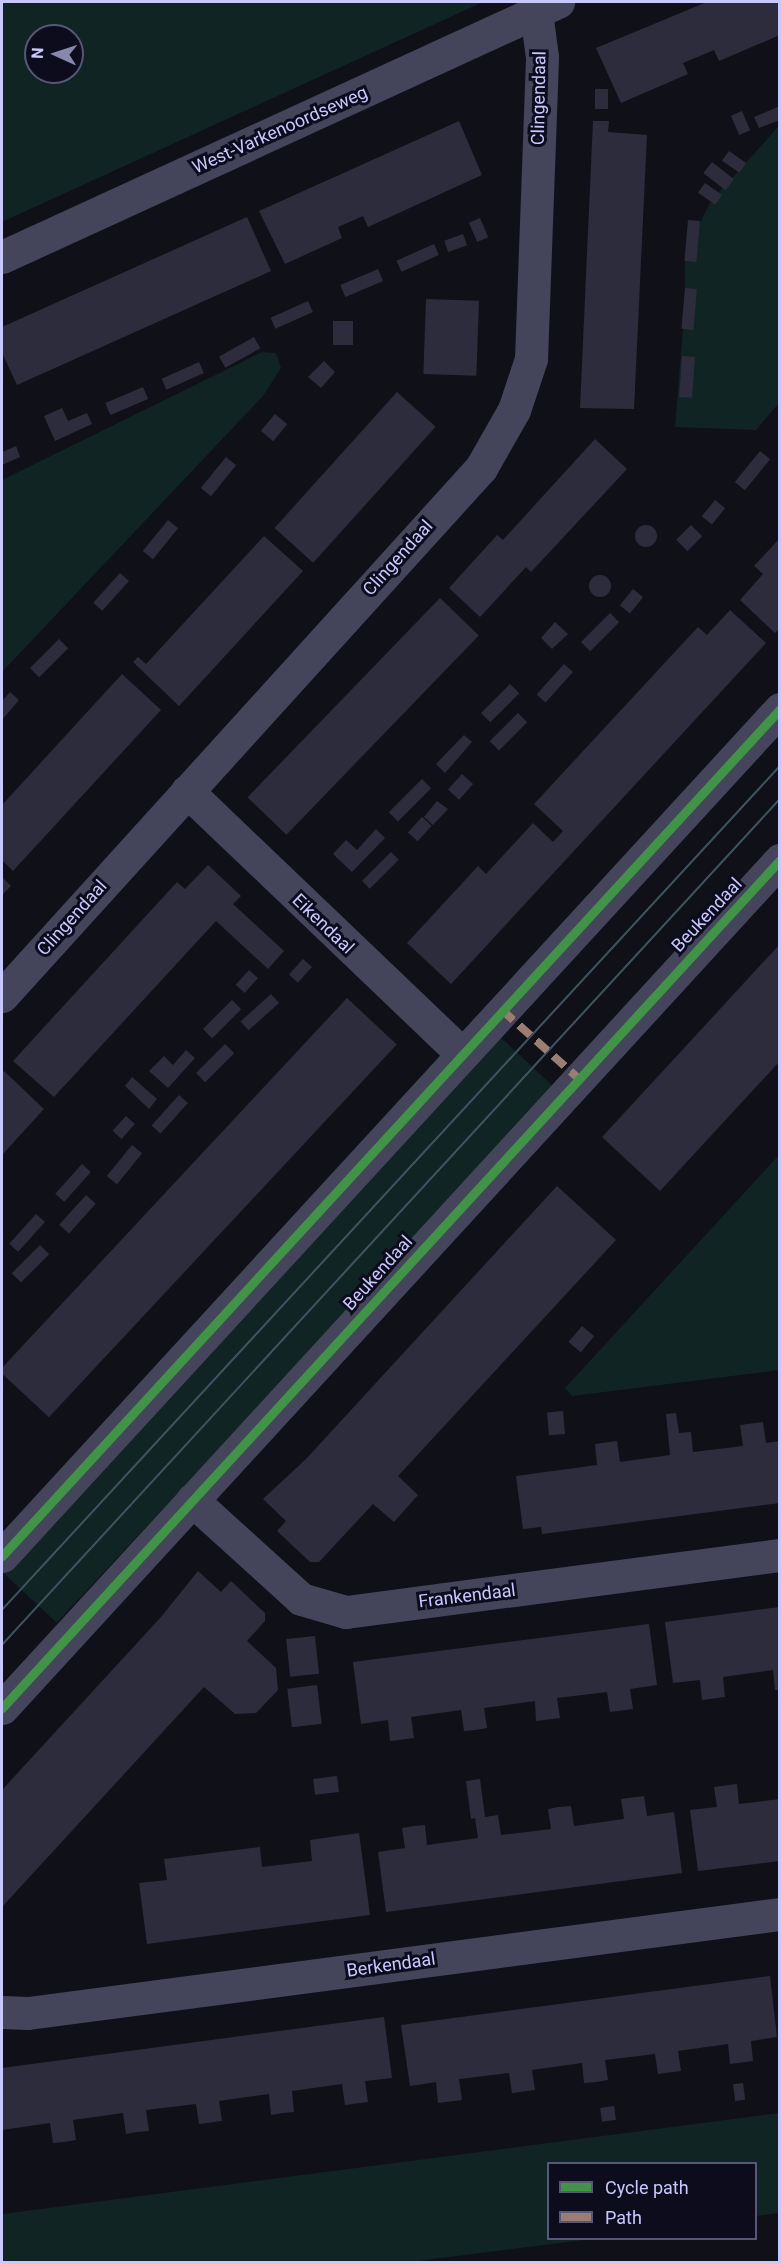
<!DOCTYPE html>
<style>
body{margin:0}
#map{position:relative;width:781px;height:2264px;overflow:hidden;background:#101019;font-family:Roboto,sans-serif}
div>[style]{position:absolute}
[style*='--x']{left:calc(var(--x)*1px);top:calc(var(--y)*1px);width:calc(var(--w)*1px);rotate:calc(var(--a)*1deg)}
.green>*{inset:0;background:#0f2423;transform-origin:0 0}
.building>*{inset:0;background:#2d2c3c;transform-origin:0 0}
.round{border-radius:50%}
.street>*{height:33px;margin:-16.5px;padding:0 16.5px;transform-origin:16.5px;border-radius:16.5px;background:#44455a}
.tram>*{height:1.5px;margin:-0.75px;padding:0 0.75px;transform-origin:0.75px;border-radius:0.75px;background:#3d5662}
.quiet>*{height:8px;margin-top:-4px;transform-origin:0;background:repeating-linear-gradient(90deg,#9b7d72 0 15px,transparent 0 23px)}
.cycleway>*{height:9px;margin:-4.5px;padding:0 4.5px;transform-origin:4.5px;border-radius:4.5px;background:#419447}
span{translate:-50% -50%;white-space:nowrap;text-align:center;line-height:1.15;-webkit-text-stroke:6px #0d0c1d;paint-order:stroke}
.street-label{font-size:18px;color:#c9c8fe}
.frame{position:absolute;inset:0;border:3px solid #c9c8fe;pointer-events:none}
.legend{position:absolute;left:547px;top:2162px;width:210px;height:78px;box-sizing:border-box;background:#0d0c1d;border:2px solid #585777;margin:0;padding:8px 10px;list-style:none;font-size:18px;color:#c9c8fe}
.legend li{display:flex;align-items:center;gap:12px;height:30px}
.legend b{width:30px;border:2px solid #585777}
.north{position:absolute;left:24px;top:24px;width:60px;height:60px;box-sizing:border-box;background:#0d0c1d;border:2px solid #585777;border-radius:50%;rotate:273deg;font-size:16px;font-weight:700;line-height:24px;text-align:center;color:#c9c8fe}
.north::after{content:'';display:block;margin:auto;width:21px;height:27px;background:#8888ae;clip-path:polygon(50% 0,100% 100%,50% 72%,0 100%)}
</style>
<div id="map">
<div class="green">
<i style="clip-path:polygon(evenodd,2px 2px,483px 2px,2px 222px,2px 2px,36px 36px,72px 36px,72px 72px,36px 72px,36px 36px)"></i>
<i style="clip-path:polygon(779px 126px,779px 403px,756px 430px,675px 427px,685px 303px,685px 252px,711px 201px)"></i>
<i style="clip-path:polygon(262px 352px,276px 353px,281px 368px,263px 396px,2px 672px,2px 480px)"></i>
<i style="left:496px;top:1033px;width:81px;height:731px;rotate:43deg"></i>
<i style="clip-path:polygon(779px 1155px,779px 1370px,572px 1396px,565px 1388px)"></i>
<i style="clip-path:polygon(779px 2113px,779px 2213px,756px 2216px,756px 2164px,548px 2164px,548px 2238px,592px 2239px,409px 2262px,2px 2262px,2px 2214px)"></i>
</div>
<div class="building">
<i style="clip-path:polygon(707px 2px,780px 2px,780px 35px,719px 61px,714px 50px,683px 63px,688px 74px,621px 103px,596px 48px)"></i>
<i style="left:595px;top:89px;width:13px;height:20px"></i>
<i style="clip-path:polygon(778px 107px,780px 120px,759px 128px,754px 117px)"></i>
<i style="left:742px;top:111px;width:21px;height:12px;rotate:67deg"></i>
<i style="clip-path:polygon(459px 121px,482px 175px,368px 227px,363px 216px,338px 227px,342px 238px,285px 264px,259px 211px)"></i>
<i style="clip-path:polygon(593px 121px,609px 121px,608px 132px,647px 135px,634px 409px,580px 408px)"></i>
<i style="left:729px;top:151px;width:21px;height:12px;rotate:35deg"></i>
<i style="left:712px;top:162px;width:28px;height:14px;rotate:38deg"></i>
<i style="left:705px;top:183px;width:21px;height:12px;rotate:35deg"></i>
<i style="clip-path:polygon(247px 217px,271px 271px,17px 385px,2px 353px,2px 327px)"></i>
<i style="left:480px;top:218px;width:21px;height:12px;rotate:67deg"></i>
<i style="left:688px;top:220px;width:12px;height:41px;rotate:5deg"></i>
<i style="left:463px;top:234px;width:12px;height:20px;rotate:70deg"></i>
<i style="left:434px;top:244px;width:12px;height:41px;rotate:66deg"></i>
<i style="left:378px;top:269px;width:13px;height:41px;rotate:67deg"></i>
<i style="left:685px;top:288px;width:12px;height:41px;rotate:5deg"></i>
<i style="left:426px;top:299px;width:53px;height:75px;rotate:2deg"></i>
<i style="left:308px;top:301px;width:12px;height:41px;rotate:66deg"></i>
<i style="left:333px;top:321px;width:20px;height:24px"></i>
<i style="left:254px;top:337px;width:13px;height:40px;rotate:61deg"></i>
<i style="left:682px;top:356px;width:13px;height:41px;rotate:4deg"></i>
<i style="clip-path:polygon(324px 361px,335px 372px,321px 388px,308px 377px)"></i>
<i style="left:199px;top:362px;width:12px;height:41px;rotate:66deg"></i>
<i style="left:143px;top:387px;width:13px;height:41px;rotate:67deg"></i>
<i style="left:397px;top:392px;width:52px;height:183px;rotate:42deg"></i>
<i style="clip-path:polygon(62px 408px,68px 421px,87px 413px,92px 424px,55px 441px,44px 416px)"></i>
<i style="left:275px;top:414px;width:16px;height:22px;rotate:40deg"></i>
<i style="clip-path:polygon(595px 439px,627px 469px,531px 572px,526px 567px,480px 617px,449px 588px,497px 535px,503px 540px)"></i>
<i style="clip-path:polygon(16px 446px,20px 457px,2px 465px,2px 452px)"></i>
<i style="left:760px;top:451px;width:13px;height:40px;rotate:39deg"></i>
<i style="left:226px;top:457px;width:13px;height:40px;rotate:39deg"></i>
<i style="left:715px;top:500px;width:13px;height:21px;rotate:39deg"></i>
<i style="left:168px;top:520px;width:13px;height:40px;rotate:39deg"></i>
<i style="left:691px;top:525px;width:16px;height:21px;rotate:45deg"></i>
<i class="round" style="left:635px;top:525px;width:22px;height:22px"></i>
<i style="clip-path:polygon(264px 536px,303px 571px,179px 706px,133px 662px,138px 657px,146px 664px)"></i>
<i style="clip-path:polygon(780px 538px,780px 628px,775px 633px,740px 600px,763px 574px,754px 566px)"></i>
<i style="left:120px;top:573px;width:12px;height:40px;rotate:42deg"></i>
<i class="round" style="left:589px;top:575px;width:22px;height:22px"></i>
<i style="left:633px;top:589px;width:13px;height:21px;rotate:39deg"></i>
<i style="left:440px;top:598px;width:54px;height:277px;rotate:44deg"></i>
<i style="clip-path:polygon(730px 610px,766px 643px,451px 984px,407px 943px,478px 866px,486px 874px,533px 823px,553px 842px,563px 831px,534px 804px,698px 627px,707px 635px)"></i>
<i style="left:610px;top:613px;width:13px;height:41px;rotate:45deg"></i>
<i style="clip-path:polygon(555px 622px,568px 634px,552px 649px,541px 638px)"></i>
<i style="left:59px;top:639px;width:13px;height:41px;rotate:45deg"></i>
<i style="left:564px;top:664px;width:12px;height:41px;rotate:42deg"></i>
<i style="clip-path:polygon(122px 674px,161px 710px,13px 871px,2px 860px,2px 805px)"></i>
<i style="left:510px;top:684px;width:13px;height:41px;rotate:45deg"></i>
<i style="clip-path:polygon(10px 692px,19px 700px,2px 720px,2px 701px)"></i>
<i style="left:518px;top:713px;width:13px;height:40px;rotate:45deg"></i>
<i style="clip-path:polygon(464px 735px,472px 742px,445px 773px,436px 764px)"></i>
<i style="left:462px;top:774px;width:15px;height:21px;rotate:42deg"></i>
<i style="left:422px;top:779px;width:13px;height:47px;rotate:45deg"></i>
<i style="clip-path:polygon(437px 801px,448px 809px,433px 825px,424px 817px)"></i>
<i style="left:422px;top:817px;width:13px;height:21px;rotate:42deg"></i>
<i style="clip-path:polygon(376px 829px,385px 838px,352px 872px,333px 854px,346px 840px,357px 850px)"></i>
<i style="left:391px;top:852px;width:11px;height:41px;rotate:45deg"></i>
<i style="clip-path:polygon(208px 865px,241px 896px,233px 904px,284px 951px,268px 969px,216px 921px,54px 1097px,13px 1061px,177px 882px,185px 889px)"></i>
<i style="clip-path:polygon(2px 877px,11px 886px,2px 895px)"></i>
<i style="clip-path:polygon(780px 944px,780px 1061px,660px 1191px,602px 1137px)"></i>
<i style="left:303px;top:959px;width:12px;height:21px;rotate:42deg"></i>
<i style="left:249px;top:970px;width:12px;height:20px;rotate:42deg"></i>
<i style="left:271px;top:994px;width:12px;height:41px;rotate:48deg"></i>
<i style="left:347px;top:998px;width:68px;height:510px;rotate:43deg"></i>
<i style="left:232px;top:1000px;width:13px;height:41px;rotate:45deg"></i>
<i style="left:225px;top:1044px;width:13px;height:41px;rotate:45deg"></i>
<i style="clip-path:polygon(186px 1050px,195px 1058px,168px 1088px,149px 1071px,164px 1056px,173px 1065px)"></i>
<i style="clip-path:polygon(4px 1071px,44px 1109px,2px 1155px,2px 1074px)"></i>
<i style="clip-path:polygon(132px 1077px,157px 1099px,149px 1109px,125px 1086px)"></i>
<i style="left:179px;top:1095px;width:12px;height:41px;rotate:42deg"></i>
<i style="left:126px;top:1116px;width:12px;height:20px;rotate:42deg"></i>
<i style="left:132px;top:1145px;width:13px;height:40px;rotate:39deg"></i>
<i style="left:82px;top:1164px;width:12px;height:40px;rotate:42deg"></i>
<i style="clip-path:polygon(557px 1186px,616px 1240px,398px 1476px,418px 1495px,394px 1522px,373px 1504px,319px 1562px,310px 1562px,277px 1531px,286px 1521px,263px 1499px,306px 1459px)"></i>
<i style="left:86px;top:1195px;width:13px;height:40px;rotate:42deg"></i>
<i style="left:36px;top:1214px;width:12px;height:40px;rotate:42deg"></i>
<i style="left:40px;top:1245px;width:13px;height:40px;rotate:45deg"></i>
<i style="left:582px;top:1326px;width:16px;height:21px;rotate:40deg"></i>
<i style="left:563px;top:1411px;width:23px;height:16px;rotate:85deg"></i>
<i style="clip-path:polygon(676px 1413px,679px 1433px,691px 1432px,693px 1452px,743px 1446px,740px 1425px,763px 1422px,766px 1443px,780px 1441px,780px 1503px,542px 1534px,541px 1527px,523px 1529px,516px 1476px,597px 1465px,595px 1444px,617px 1441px,620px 1462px,670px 1455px,666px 1414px)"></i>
<i style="clip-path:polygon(198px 1571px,221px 1592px,231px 1581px,265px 1613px,265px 1621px,247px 1641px,276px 1668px,278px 1690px,256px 1713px,235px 1714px,204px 1687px,2px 1907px,2px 1790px,161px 1617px)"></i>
<i style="clip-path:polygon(780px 1607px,780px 1690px,775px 1690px,773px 1670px,723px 1677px,725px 1697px,702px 1700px,700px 1680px,673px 1683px,665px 1622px)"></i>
<i style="clip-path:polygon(649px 1624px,657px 1685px,630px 1689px,633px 1709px,610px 1712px,607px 1692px,557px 1698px,560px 1718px,536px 1721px,535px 1701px,484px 1708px,487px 1728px,475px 1730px,464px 1731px,461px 1710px,411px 1717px,414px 1738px,390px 1741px,388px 1720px,361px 1724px,353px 1662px)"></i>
<i style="left:315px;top:1636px;width:38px;height:29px;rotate:84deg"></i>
<i style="left:317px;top:1685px;width:39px;height:30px;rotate:83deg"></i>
<i style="left:337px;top:1776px;width:16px;height:24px;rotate:83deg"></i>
<i style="clip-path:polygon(480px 1779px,485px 1817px,498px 1815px,501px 1835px,551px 1829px,548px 1809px,559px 1807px,571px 1806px,574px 1826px,624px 1819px,621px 1799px,644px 1796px,647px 1816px,674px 1812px,682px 1873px,386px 1912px,378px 1852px,405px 1848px,402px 1828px,414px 1826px,425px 1825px,427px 1845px,478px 1838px,475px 1818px,471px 1819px,466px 1781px)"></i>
<i style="clip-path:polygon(737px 1784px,739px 1804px,780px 1799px,780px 1861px,698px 1871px,690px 1810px,717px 1807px,714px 1787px)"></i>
<i style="clip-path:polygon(359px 1833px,370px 1915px,147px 1944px,139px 1883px,167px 1880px,164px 1859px,260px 1847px,262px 1867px,312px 1861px,310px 1840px)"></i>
<i style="clip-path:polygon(770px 1976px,777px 2037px,751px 2041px,753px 2061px,730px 2064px,728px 2044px,678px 2051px,681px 2071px,658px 2074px,655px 2054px,605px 2060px,608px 2080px,596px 2082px,584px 2083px,582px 2063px,532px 2070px,535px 2090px,512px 2093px,509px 2073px,459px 2079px,462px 2100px,438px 2103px,436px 2082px,410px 2086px,401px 2025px)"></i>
<i style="clip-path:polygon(384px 2017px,392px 2078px,365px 2081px,368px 2102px,345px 2105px,342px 2084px,292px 2091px,294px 2112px,283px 2113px,271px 2115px,269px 2094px,219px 2101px,222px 2121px,199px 2124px,196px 2104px,146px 2110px,149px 2131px,137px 2132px,126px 2134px,123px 2113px,73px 2120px,76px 2140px,64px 2142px,53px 2143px,50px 2123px,2px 2130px,2px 2068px)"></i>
<i style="left:743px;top:2083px;width:17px;height:10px;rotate:83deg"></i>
<i style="left:614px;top:2106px;width:14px;height:14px;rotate:82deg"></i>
</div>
<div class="street">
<i style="--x:2;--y:257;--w:612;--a:-24.64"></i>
<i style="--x:187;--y:791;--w:381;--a:43.7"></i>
<i style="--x:2;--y:996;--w:713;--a:-47.79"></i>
<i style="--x:481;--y:468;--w:67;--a:-60.4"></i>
<i style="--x:514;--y:410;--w:54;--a:-71.6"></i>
<i style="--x:531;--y:359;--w:302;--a:-87.9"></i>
<i style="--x:542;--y:57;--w:45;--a:-97.6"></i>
<i style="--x:192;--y:1500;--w:147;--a:42.2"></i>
<i style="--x:301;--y:1599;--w:47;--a:16.1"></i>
<i style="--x:346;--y:1612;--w:438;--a:-7.5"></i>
<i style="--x:2;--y:1556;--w:1150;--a:-47.43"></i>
<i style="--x:2;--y:1708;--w:1151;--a:-47.47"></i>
<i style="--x:2;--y:2012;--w:26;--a:2"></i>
<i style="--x:28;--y:2013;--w:758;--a:-7.5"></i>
</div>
<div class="tram">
<i style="--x:2;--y:1610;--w:1148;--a:-47.33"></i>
<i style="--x:2;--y:1645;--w:1149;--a:-47.4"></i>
</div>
<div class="quiet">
<i style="--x:502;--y:1010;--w:102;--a:41.8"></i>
</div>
<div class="cycleway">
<i style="--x:2;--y:1556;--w:1150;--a:-47.43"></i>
<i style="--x:2;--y:1708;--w:1151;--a:-47.47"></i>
</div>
<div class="street-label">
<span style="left:539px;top:98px;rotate:-89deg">Clingendaal</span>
<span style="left:280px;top:130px;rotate:-24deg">West-Varkenoordseweg</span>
<span style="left:398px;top:558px;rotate:-48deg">Clingendaal</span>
<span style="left:707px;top:915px;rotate:-47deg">Beukendaal</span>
<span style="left:72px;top:918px;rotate:-48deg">Clingendaal</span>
<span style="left:323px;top:924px;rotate:44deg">Eikendaal</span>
<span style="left:378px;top:1273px;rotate:-48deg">Beukendaal</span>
<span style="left:467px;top:1596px;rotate:-7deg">Frankendaal</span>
<span style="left:391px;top:1965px;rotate:-8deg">Berkendaal</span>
</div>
<div class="frame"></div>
<ul class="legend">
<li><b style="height:8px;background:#419447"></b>Cycle path</li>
<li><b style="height:8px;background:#9b7d72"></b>Path</li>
</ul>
<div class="north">N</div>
</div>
